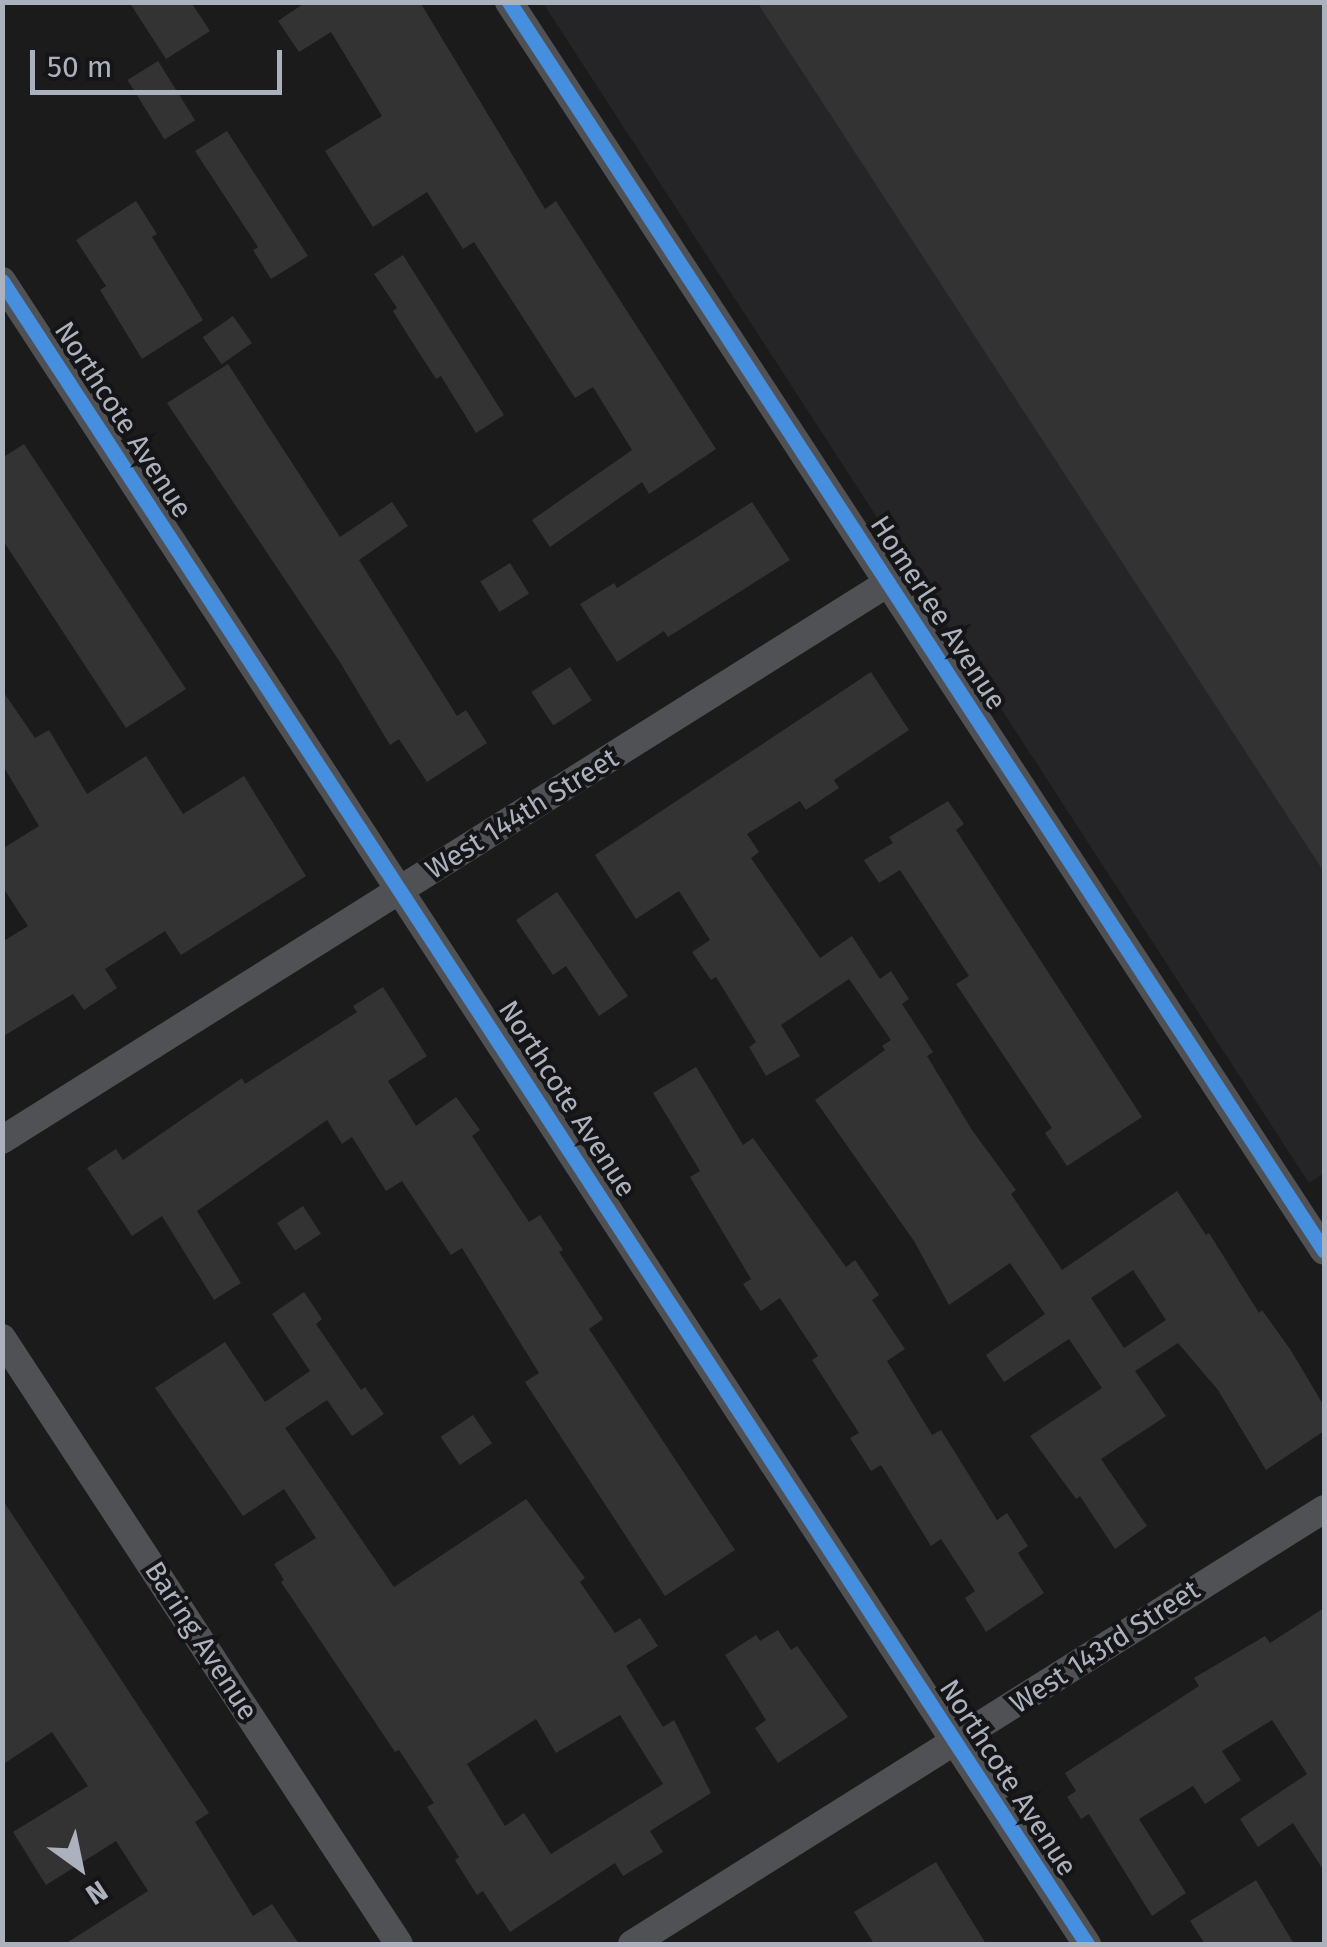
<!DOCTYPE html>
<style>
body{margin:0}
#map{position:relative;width:1327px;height:1947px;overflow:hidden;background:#1b1b1c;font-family:"Fira Sans",sans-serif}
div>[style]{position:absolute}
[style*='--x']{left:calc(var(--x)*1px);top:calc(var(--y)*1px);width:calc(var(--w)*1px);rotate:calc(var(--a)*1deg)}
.built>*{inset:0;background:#252528}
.building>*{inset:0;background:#333334;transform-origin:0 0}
.minor>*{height:28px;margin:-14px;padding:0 14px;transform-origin:14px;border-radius:14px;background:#4f5155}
.cycleway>*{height:15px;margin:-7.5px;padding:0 7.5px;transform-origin:7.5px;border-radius:7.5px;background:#468fdf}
span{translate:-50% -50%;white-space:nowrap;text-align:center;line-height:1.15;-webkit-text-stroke:8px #151518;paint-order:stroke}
.street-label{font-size:28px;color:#acb2bd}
.frame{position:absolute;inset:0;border:5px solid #acb2bd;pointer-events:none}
.north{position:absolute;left:30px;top:1817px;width:100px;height:100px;-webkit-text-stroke:8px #151518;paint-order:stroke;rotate:147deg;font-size:28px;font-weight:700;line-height:40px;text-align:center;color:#acb2bd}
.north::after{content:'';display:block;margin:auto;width:35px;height:45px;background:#acb2bd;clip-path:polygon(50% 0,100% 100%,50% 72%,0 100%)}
.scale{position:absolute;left:30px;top:50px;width:252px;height:45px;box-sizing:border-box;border:5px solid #acb2bd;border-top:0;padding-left:12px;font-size:30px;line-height:35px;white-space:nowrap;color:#acb2bd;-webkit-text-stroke:8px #151518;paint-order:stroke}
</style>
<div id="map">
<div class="built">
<i style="clip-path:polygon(543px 3px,1324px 3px,1324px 1173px,1309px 1183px)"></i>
</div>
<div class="building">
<i style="clip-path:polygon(129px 2px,191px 2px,210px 31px,166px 59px)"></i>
<i style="clip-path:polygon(306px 2px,420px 2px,545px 209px,556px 201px,716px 449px,649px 494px,642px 482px,550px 547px,532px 520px,632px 450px,593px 387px,575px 398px,474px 242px,463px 249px,427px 192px,373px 227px,325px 151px,382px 116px,331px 32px,299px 52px,278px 21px)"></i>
<i style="clip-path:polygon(757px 2px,1324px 2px,1324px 872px)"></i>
<i style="left:158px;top:61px;width:70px;height:36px;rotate:58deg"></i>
<i style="clip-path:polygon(227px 131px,308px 256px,271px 279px,253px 250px,258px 247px,195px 151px)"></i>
<i style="clip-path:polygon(136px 201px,157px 234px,152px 237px,203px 320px,142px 359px,100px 290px,106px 286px,76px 240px)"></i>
<i style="clip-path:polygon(403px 255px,504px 415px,476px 433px,441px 376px,436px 379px,409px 337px,393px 311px,397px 308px,374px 274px)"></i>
<i style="left:233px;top:316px;width:33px;height:37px;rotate:55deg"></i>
<i style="clip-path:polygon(228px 364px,340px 537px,392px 502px,408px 526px,359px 560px,457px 716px,466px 710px,487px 743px,427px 782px,399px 739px,390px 745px,338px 659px,167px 403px)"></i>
<i style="clip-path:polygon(24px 444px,186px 689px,126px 728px,2px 539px,2px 458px)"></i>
<i style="clip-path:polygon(752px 502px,790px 560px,668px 637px,664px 631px,617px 662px,580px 604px,614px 583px,617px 588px)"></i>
<i style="left:510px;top:563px;width:36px;height:35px;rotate:58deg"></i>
<i style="left:570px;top:667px;width:40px;height:46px;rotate:57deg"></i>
<i style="clip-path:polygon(evenodd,871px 672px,909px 730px,834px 780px,839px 788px,806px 810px,800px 801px,747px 834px,759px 852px,751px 858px,820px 958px,852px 936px,880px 979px,891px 971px,909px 999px,902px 1004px,933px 1052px,927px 1056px,972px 1130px,1016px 1190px,1011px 1194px,1062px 1270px,1177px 1191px,1206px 1235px,1209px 1233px,1259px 1313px,1262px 1310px,1290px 1349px,1324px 1406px,1324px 1431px,1266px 1470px,1218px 1390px,1178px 1343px,1135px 1371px,1166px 1416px,1101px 1459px,1147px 1526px,1115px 1549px,1080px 1496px,1076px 1499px,1030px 1436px,1102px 1388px,1069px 1339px,1004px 1382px,986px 1355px,1045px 1314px,1010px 1263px,949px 1305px,914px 1241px,815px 1100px,885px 1050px,882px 1046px,891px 1040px,849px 979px,781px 1025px,800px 1056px,766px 1076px,749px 1047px,756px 1042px,716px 977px,711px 980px,692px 952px,710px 940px,679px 891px,636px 919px,595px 855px,871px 672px,1133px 1270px,1166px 1320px,1124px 1348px,1091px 1298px,1133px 1270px)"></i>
<i style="clip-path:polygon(2px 690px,35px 738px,49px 730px,87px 794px,146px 756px,183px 814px,244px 776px,306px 876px,181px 955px,165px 931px,105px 969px,117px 988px,84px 1010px,73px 994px,2px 1037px,2px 942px,28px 926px,2px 886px,2px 849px,39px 826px,2px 764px)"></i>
<i style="clip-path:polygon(948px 801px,964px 824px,956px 830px,1142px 1117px,1067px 1166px,1045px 1133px,1052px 1128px,956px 984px,969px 976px,900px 870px,879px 883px,864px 860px,893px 843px,889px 837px)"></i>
<i style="clip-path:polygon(557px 892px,628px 996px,599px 1016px,566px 966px,553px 975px,516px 920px)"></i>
<i style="clip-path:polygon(383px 987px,427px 1056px,388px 1081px,416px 1126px,456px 1097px,480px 1130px,472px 1136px,529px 1222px,540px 1215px,563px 1250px,559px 1252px,603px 1319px,589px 1329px,735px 1550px,665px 1596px,525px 1382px,539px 1373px,462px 1248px,451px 1255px,402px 1181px,386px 1191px,352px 1137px,342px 1144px,327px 1120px,197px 1211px,241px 1283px,214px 1300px,162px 1216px,132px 1236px,87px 1168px,116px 1149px,123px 1160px,242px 1078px,245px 1084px,357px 1012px,353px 1006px)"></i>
<i style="clip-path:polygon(696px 1067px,743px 1145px,753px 1138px,846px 1267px,855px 1260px,879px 1295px,872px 1300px,905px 1349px,887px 1361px,932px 1435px,941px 1430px,997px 1520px,1007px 1513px,1028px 1546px,1018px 1553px,1044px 1593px,986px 1632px,965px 1598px,975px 1591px,941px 1539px,931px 1546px,881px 1465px,871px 1471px,850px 1438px,859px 1433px,812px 1360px,818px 1356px,780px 1298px,761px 1311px,743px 1284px,751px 1279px,690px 1177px,700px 1171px,653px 1093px)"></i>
<i style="left:303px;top:1206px;width:33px;height:31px;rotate:57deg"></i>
<i style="clip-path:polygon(evenodd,304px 1292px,322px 1319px,316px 1324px,361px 1390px,365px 1387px,384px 1414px,352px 1436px,327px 1400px,285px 1428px,394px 1587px,526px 1499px,585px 1578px,580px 1582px,615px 1633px,640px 1618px,658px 1646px,626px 1666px,663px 1727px,674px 1720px,711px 1793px,650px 1831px,663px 1852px,623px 1876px,615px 1863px,510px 1932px,483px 1891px,477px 1895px,455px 1860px,459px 1857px,427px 1807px,434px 1803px,399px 1750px,395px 1752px,281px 1582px,284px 1580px,274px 1564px,316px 1538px,284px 1489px,243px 1516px,155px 1388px,225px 1342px,265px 1402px,310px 1371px,272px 1314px,304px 1292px,620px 1715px,663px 1784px,551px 1854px,524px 1813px,505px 1826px,467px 1764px,536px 1719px,556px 1753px,620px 1715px)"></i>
<i style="left:473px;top:1415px;width:34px;height:39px;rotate:56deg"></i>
<i style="clip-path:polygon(2px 1499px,209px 1813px,195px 1822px,253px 1916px,272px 1904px,299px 1944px,65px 1944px,148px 1891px,116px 1841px,46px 1885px,13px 1832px,88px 1786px,52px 1732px,2px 1765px)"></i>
<i style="clip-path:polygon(1324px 1608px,1324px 1871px,1293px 1823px,1258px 1847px,1240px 1819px,1307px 1774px,1272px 1720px,1222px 1751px,1241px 1780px,1205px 1804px,1193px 1786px,1139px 1819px,1186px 1893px,1152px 1916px,1089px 1814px,1081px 1819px,1067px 1797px,1076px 1791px,1065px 1773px,1199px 1686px,1194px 1678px,1265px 1636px,1270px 1643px)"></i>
<i style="clip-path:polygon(778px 1630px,791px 1650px,797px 1646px,848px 1717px,778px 1763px,755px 1728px,766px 1720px,725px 1655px,756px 1635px,760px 1641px)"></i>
<i style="clip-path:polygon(936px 1862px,986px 1944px,874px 1944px,854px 1912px)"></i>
<i style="clip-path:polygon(1256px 1880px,1294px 1944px,1205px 1944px,1190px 1921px)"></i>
</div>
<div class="minor">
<i style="--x:509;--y:2;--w:1491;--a:56.87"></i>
<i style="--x:2;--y:281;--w:1986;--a:56.88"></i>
<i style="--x:2;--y:1140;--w:1047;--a:-32.16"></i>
<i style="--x:2;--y:1338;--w:724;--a:56.77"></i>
<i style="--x:632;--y:1944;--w:817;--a:-32.15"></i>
</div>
<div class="cycleway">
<i style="--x:509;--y:2;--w:1491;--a:56.87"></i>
<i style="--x:2;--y:281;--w:1986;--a:56.88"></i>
</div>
<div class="street-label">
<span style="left:123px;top:420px;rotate:57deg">Northcote Avenue</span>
<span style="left:938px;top:613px;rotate:57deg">Homerlee Avenue</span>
<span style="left:522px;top:814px;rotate:-32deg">West 144th Street</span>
<span style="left:567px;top:1099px;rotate:57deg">Northcote Avenue</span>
<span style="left:201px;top:1641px;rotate:57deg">Baring Avenue</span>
<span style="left:1105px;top:1647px;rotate:-33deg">West 143rd Street</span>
<span style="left:1008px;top:1778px;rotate:57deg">Northcote Avenue</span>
</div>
<div class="frame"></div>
<div class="north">N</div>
<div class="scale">50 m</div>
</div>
